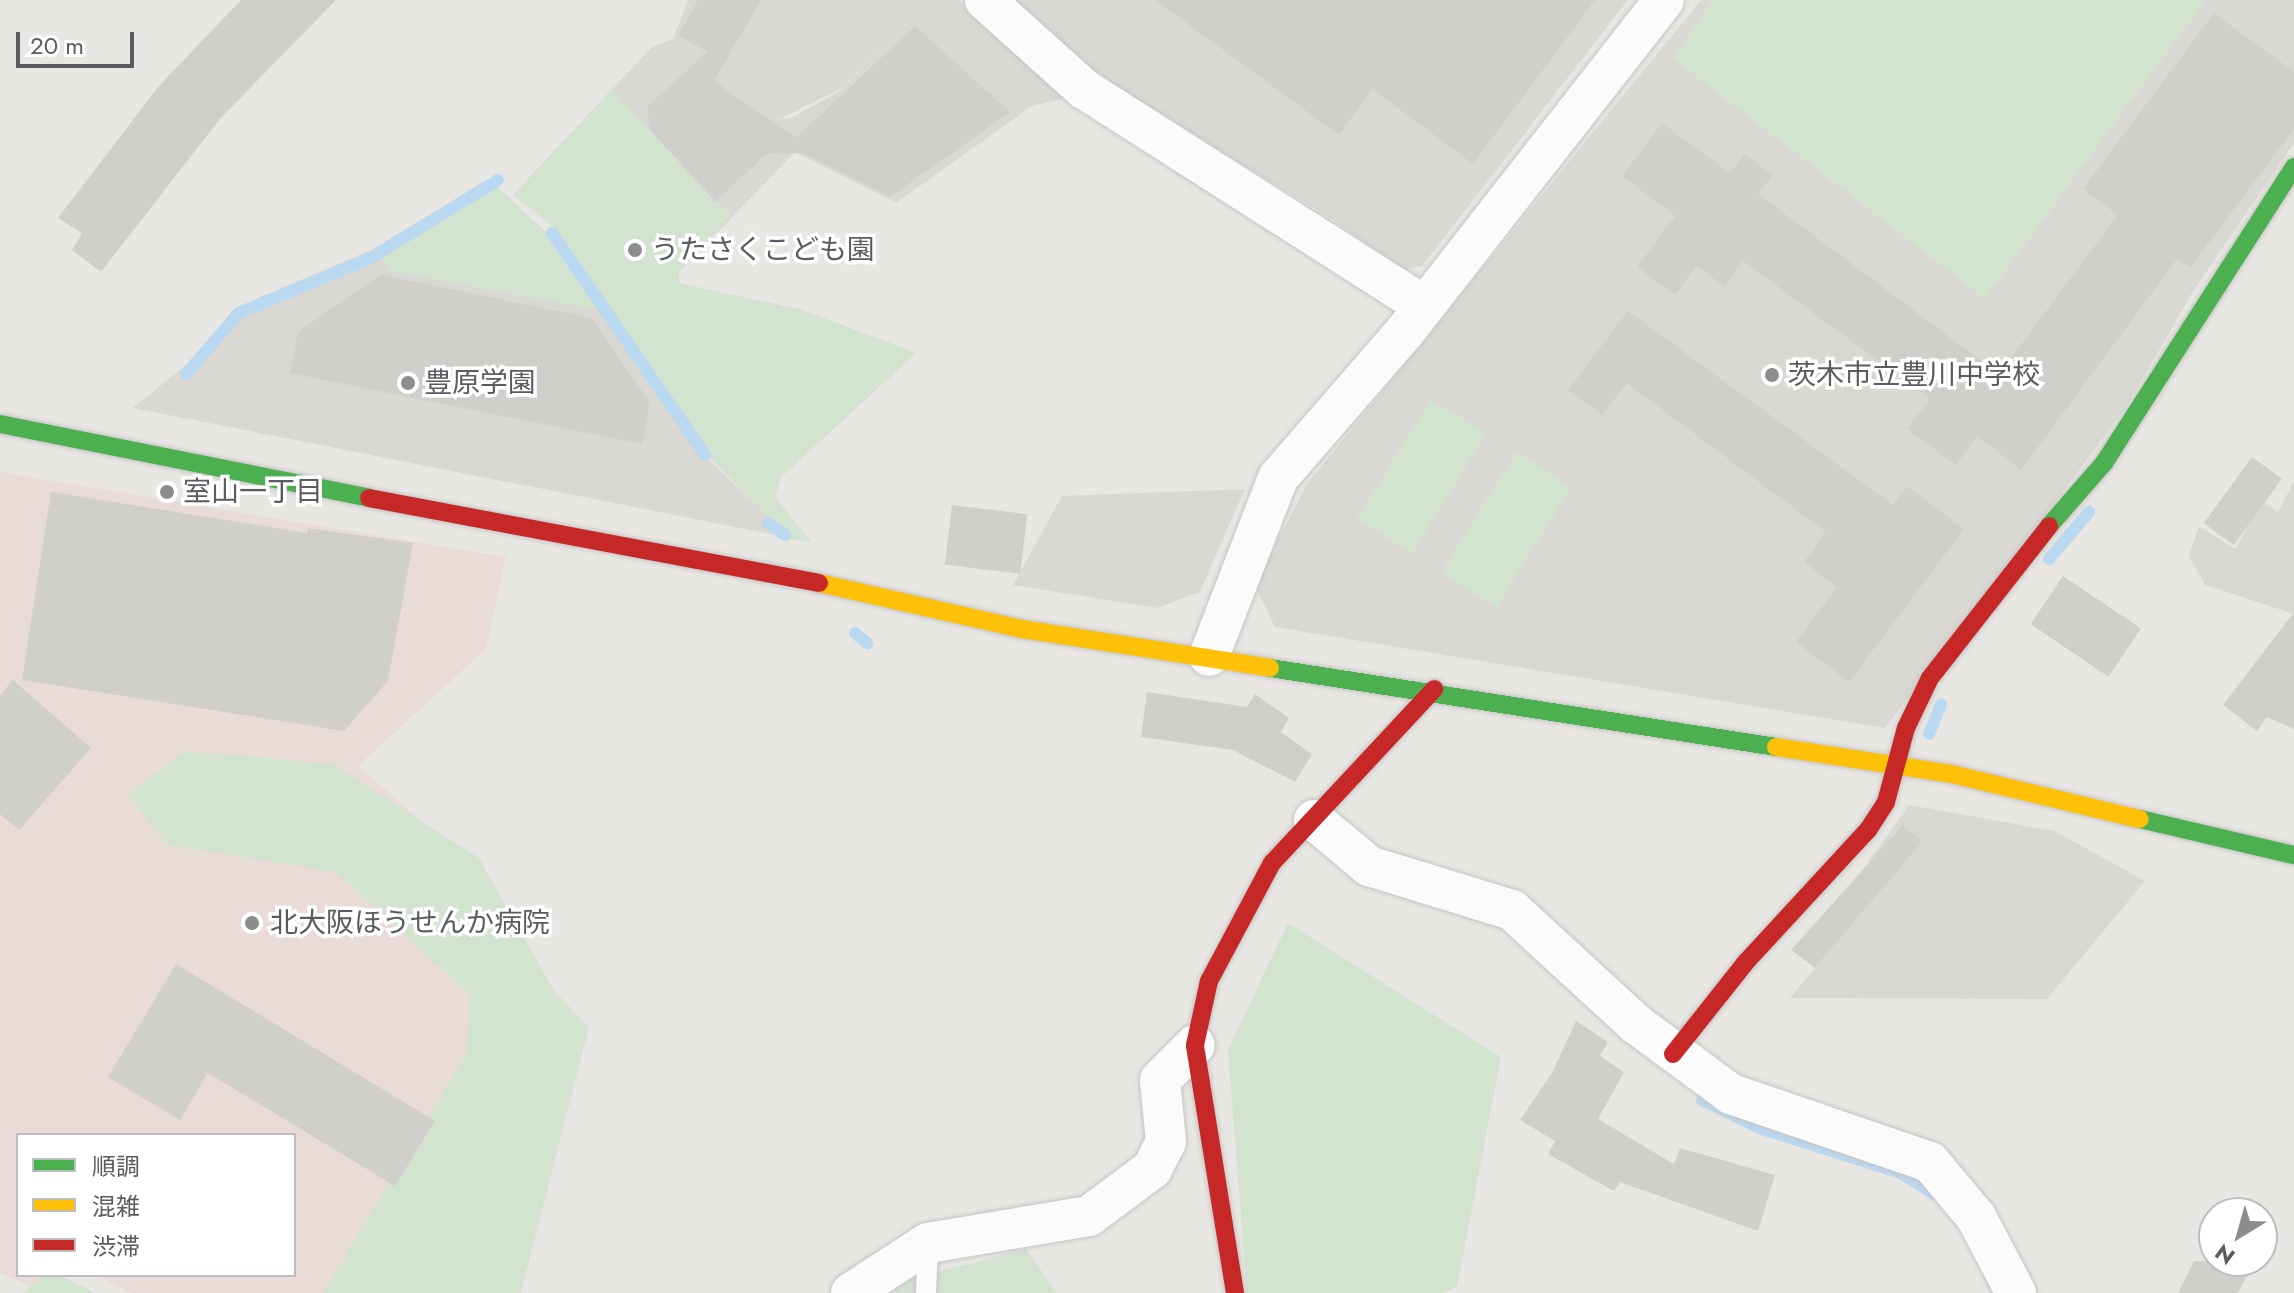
<!DOCTYPE html>
<meta charset="utf-8">
<style>
body{margin:0}
#map{position:relative;width:2294px;height:1293px;overflow:hidden;background:#e9e7e3;font-family:Jost,"Noto Sans JP",sans-serif}
div>[style]{position:absolute}
[style*='--x']{left:calc(var(--x)*1px);top:calc(var(--y)*1px);width:calc(var(--w)*1px);rotate:calc(var(--a)*1deg)}
.industrial>*{inset:0;background:#dad8d4}
.education>*{inset:0;background:#dad8d3}
.medical>*{inset:0;background:#e8dbd8}
.green>*{inset:0;background:#d2e3d0;transform-origin:0 0}
.stream>*{height:12px;margin:-6px;padding:0 6px;transform-origin:6px;border-radius:6px;background:#bad8f0}
.building>*{inset:0;background:#d0cfcc;transform-origin:0 0}
.roads{filter:drop-shadow(0 0 2px #c5c5c5) drop-shadow(0 0 2px #c5c5c5)}
.lane>*{height:20px;margin:-10px;padding:0 10px;transform-origin:10px;border-radius:10px;background:#fcfbfb}
.street>*{height:40px;margin:-20px;padding:0 20px;transform-origin:20px;border-radius:20px;background:#fcfbfb}
.fast>*{height:18px;margin:-9px;padding:0 9px;transform-origin:9px;border-radius:9px;background:#4caf50}
.slow>*{height:18px;margin:-9px;padding:0 9px;transform-origin:9px;border-radius:9px;background:#ffc107}
.jam>*{height:18px;margin:-9px;padding:0 9px;transform-origin:9px;border-radius:9px;background:#c62828}
.dots>*{width:22px;height:22px;translate:-50% -50%;box-sizing:border-box;border:4px solid #fff;border-radius:50%}
span{translate:-50% -50%;white-space:nowrap;text-align:center;line-height:1.15;-webkit-text-stroke:7px #fff;paint-order:stroke}
.poi-label{font-size:28px;color:#595c60}
.left{translate:0 -50%;text-align:left}
.legend{position:absolute;left:16px;top:1133px;width:280px;height:144px;box-sizing:border-box;background:#fff;border:2px solid #bdbebf;margin:0;padding:10px 14px;list-style:none;font-size:24px;color:#595c60}
.legend li{display:flex;align-items:center;gap:16px;height:40px}
.legend b{width:40px;border:2px solid #bdbebf}
.north{position:absolute;left:2198px;top:1197px;width:80px;height:80px;box-sizing:border-box;background:#fff;border:2px solid #bdbebf;border-radius:50%;rotate:217deg;font-size:22px;font-weight:700;line-height:32px;text-align:center;color:#595c60}
.north::after{content:'';display:block;margin:auto;width:28px;height:36px;background:#8b8d8e;clip-path:polygon(50% 0,100% 100%,50% 72%,0 100%)}
.scale{position:absolute;left:16px;top:32px;width:118px;height:36px;box-sizing:border-box;border:4px solid #595c60;border-top:0;padding-left:10px;font-size:24px;line-height:28px;white-space:nowrap;color:#595c60;-webkit-text-stroke:6px #fff;paint-order:stroke}
</style>
<div id="map">
<div class="industrial">
<i style="clip-path:polygon(688px 0,930px 0,840px 89px,780px 119px,673px 39px)"></i>
<i style="clip-path:polygon(1002px 0,1628px 0,1422px 266px,1399px 269px,1338px 223px,1076px 62px)"></i>
<i style="clip-path:polygon(2294px 481px,2294px 614px,2205px 585px,2189px 556px,2199px 526px,2235px 549px,2262px 501px,2278px 512px)"></i>
<i style="clip-path:polygon(1245px 489px,1200px 592px,1157px 608px,1013px 585px,1062px 496px)"></i>
<i style="clip-path:polygon(1909px 805px,2055px 831px,2145px 881px,2047px 999px,1790px 998px,1886px 884px,1868px 862px)"></i>
</div>
<div class="education">
<i style="clip-path:polygon(930px 0,959px 0,1066px 98px,1032px 106px,896px 203px,795px 152px,679px 272px,679px 283px,802px 310px,916px 353px,781px 477px,775px 497px,811px 542px,133px 408px,196px 357px,235px 308px,373px 249px,492px 177px,501px 196px,551px 237px,699px 450px,758px 507px,707px 454px,556px 228px,513px 195px,652px 47px,673px 39px,780px 119px,791px 118px,838px 92px)"></i>
<i style="clip-path:polygon(1701px 0,2294px 0,2294px 143px,2192px 293px,2125px 409px,1885px 728px,1275px 627px,1255px 585px,1307px 484px)"></i>
</div>
<div class="medical">
<i style="clip-path:polygon(0 472px,506px 557px,486px 649px,358px 766px,457px 852px,552px 993px,364px 1293px,131px 1293px,96px 1275px,294px 1275px,294px 1135px,18px 1135px,18px 1275px,47px 1275px,37px 1288px,0 1273px)"></i>
</div>
<div class="green">
<i style="clip-path:polygon(1713px 0,2206px 0,1985px 299px,1672px 58px)"></i>
<i style="clip-path:polygon(612px 89px,731px 215px,679px 272px,678px 283px,802px 310px,916px 353px,781px 477px,775px 497px,811px 542px,790px 539px,707px 454px,556px 228px,513px 195px)"></i>
<i style="clip-path:polygon(496px 185px,551px 237px,602px 311px,389px 271px,381px 255px)"></i>
<i style="left:1431px;top:399px;width:66px;height:141px;rotate:32deg"></i>
<i style="left:1516px;top:452px;width:66px;height:142px;rotate:32deg"></i>
<i style="clip-path:polygon(185px 751px,333px 764px,479px 858px,555px 992px,589px 1027px,521px 1293px,323px 1293px,466px 1054px,471px 996px,336px 872px,168px 845px,127px 795px)"></i>
<i style="clip-path:polygon(1288px 923px,1501px 1057px,1457px 1287px,1441px 1293px,1247px 1293px,1228px 1050px)"></i>
<i style="clip-path:polygon(1026px 1249px,1057px 1293px,879px 1293px,887px 1285px)"></i>
<i style="clip-path:polygon(42px 1275px,60px 1275px,95px 1293px,23px 1293px)"></i>
</div>
<div class="stream">
<i style="--x:552;--y:233;--w:270;--a:55.4"></i>
<i style="--x:186;--y:374;--w:81;--a:-49"></i>
<i style="--x:239;--y:313;--w:141;--a:-22.6"></i>
<i style="--x:369;--y:259;--w:151;--a:-31.5"></i>
<i style="--x:768;--y:523;--w:21;--a:35"></i>
<i style="--x:2049;--y:559;--w:62;--a:-49.6"></i>
<i style="--x:855;--y:633;--w:16;--a:40"></i>
<i style="--x:1929;--y:734;--w:32;--a:-68"></i>
<i style="--x:1702;--y:1100;--w:67;--a:25.8"></i>
<i style="--x:1762;--y:1129;--w:146;--a:17.6"></i>
<i style="--x:1901;--y:1173;--w:40;--a:32.9"></i>
</div>
<div class="building">
<i style="clip-path:polygon(241px 0,336px 0,219px 120px,101px 272px,72px 250px,82px 233px,58px 218px,158px 87px)"></i>
<i style="clip-path:polygon(698px 0,761px 0,714px 81px,796px 138px,915px 26px,1010px 112px,890px 197px,802px 153px,766px 154px,716px 202px,649px 129px,648px 106px,707px 52px,678px 35px)"></i>
<i style="clip-path:polygon(1155px 0,1595px 0,1473px 164px,1372px 89px,1339px 135px)"></i>
<i style="clip-path:polygon(2214px 13px,2294px 72px,2294px 129px,2190px 268px,2177px 259px,2021px 470px,1977px 436px,1956px 465px,1907px 429px,1930px 399px,1743px 261px,1724px 286px,1696px 266px,1675px 295px,1637px 267px,1675px 216px,1622px 176px,1662px 123px,1730px 173px,1744px 154px,1773px 175px,1758px 194px,1999px 374px,2118px 215px,2083px 189px)"></i>
<i style="clip-path:polygon(381px 275px,592px 318px,650px 403px,642px 444px,290px 373px,298px 332px)"></i>
<i style="clip-path:polygon(1628px 311px,1893px 505px,1907px 486px,1964px 529px,1849px 682px,1796px 642px,1837px 587px,1804px 562px,1826px 532px,1627px 383px,1602px 415px,1568px 390px)"></i>
<i style="left:2252px;top:457px;width:37px;height:82px;rotate:36deg"></i>
<i style="clip-path:polygon(51px 492px,307px 533px,308px 528px,413px 543px,388px 681px,344px 731px,22px 680px)"></i>
<i style="left:952px;top:505px;width:76px;height:60px;rotate:7deg"></i>
<i style="left:2063px;top:576px;width:94px;height:58px;rotate:34deg"></i>
<i style="clip-path:polygon(2294px 612px,2294px 729px,2267px 717px,2257px 731px,2223px 705px)"></i>
<i style="clip-path:polygon(13px 680px,91px 748px,19px 830px,0 814px,0 695px)"></i>
<i style="clip-path:polygon(1147px 692px,1247px 707px,1255px 694px,1289px 718px,1281px 732px,1312px 754px,1295px 782px,1233px 750px,1141px 737px)"></i>
<i style="clip-path:polygon(1903px 825px,1922px 842px,1815px 968px,1791px 950px)"></i>
<i style="clip-path:polygon(176px 964px,435px 1121px,395px 1186px,208px 1073px,180px 1120px,108px 1077px)"></i>
<i style="clip-path:polygon(1576px 1021px,1608px 1042px,1600px 1056px,1624px 1072px,1598px 1119px,1674px 1164px,1680px 1148px,1775px 1175px,1758px 1231px,1620px 1182px,1614px 1191px,1548px 1154px,1555px 1141px,1520px 1120px,1552px 1073px)"></i>
<i style="clip-path:polygon(2194px 1261px,2254px 1261px,2238px 1293px,2178px 1293px)"></i>
</div>
<div class="roads">
<div class="lane">
<i style="--x:926;--y:1293;--w:50;--a:-87.7"></i>
</div>
<div class="street">
<i style="--x:985;--y:0;--w:133;--a:42"></i>
<i style="--x:1084;--y:89;--w:403;--a:32.5"></i>
<i style="--x:1209;--y:656;--w:191;--a:-68.8"></i>
<i style="--x:1278;--y:478;--w:197;--a:-49.1"></i>
<i style="--x:1407;--y:329;--w:417;--a:-52"></i>
<i style="--x:1314;--y:820;--w:72;--a:39.9"></i>
<i style="--x:1369;--y:866;--w:150;--a:17.1"></i>
<i style="--x:1512;--y:910;--w:168;--a:42.6"></i>
<i style="--x:1636;--y:1024;--w:118;--a:36.4"></i>
<i style="--x:1731;--y:1094;--w:210;--a:18.9"></i>
<i style="--x:1930;--y:1162;--w:72;--a:50.1"></i>
<i style="--x:1976;--y:1217;--w:86;--a:62.2"></i>
<i style="--x:851;--y:1293;--w:92;--a:-33"></i>
<i style="--x:928;--y:1243;--w:163;--a:-9.5"></i>
<i style="--x:1089;--y:1216;--w:79;--a:-36.7"></i>
<i style="--x:1152;--y:1169;--w:30;--a:-63"></i>
<i style="--x:1166;--y:1142;--w:62;--a:-95.5"></i>
<i style="--x:1160;--y:1080;--w:49;--a:-45"></i>
</div>
<div class="fast">
<i style="--x:0;--y:424;--w:376;--a:11.3"></i>
<i style="--x:2049;--y:526;--w:84;--a:-48.9"></i>
<i style="--x:2104;--y:463;--w:352;--a:-57.3"></i>
<i style="--x:1270;--y:668;--w:512;--a:8.87"></i>
<i style="--x:2140;--y:819;--w:158;--a:13.2"></i>
</div>
<div class="slow">
<i style="--x:819;--y:583;--w:208;--a:12.8"></i>
<i style="--x:1022;--y:629;--w:251;--a:8.9"></i>
<i style="--x:1776;--y:747;--w:178;--a:8.7"></i>
<i style="--x:1952;--y:774;--w:193;--a:13.5"></i>
</div>
<div class="jam">
<i style="--x:369;--y:498;--w:458;--a:10.7"></i>
<i style="--x:1673;--y:1054;--w:117;--a:-51.6"></i>
<i style="--x:1746;--y:962;--w:180;--a:-47.3"></i>
<i style="--x:1868;--y:830;--w:33;--a:-57"></i>
<i style="--x:1886;--y:802;--w:77;--a:-74.9"></i>
<i style="--x:1906;--y:728;--w:55;--a:-64.4"></i>
<i style="--x:1930;--y:678;--w:193;--a:-51.9"></i>
<i style="--x:1235;--y:1293;--w:251;--a:-99.2"></i>
<i style="--x:1195;--y:1045;--w:66;--a:-77.7"></i>
<i style="--x:1209;--y:981;--w:134;--a:-61.9"></i>
<i style="--x:1272;--y:863;--w:238;--a:-47"></i>
</div>
</div>
<div class="dots">
<i style="left:635px;top:250px;background:#8b8d8e"></i>
<i style="left:1772px;top:375px;background:#8b8d8e"></i>
<i style="left:408px;top:383px;background:#8b8d8e"></i>
<i style="left:167px;top:492px;background:#8b8d8e"></i>
<i style="left:252px;top:923px;background:#8b8d8e"></i>
</div>
<div class="poi-label">
<span class="left" style="left:651px;top:250px">うたさくこども園</span>
<span class="left" style="left:1788px;top:375px">茨木市立豊川中学校</span>
<span class="left" style="left:424px;top:383px">豊原学園</span>
<span class="left" style="left:183px;top:492px">室山一丁目</span>
<span class="left" style="left:270px;top:923px">北大阪ほうせんか病院</span>
</div>
<ul class="legend">
<li><b style="height:10px;background:#4caf50"></b>順調</li>
<li><b style="height:10px;background:#ffc107"></b>混雑</li>
<li><b style="height:10px;background:#c62828"></b>渋滞</li>
</ul>
<div class="north">N</div>
<div class="scale">20 m</div>
</div>
